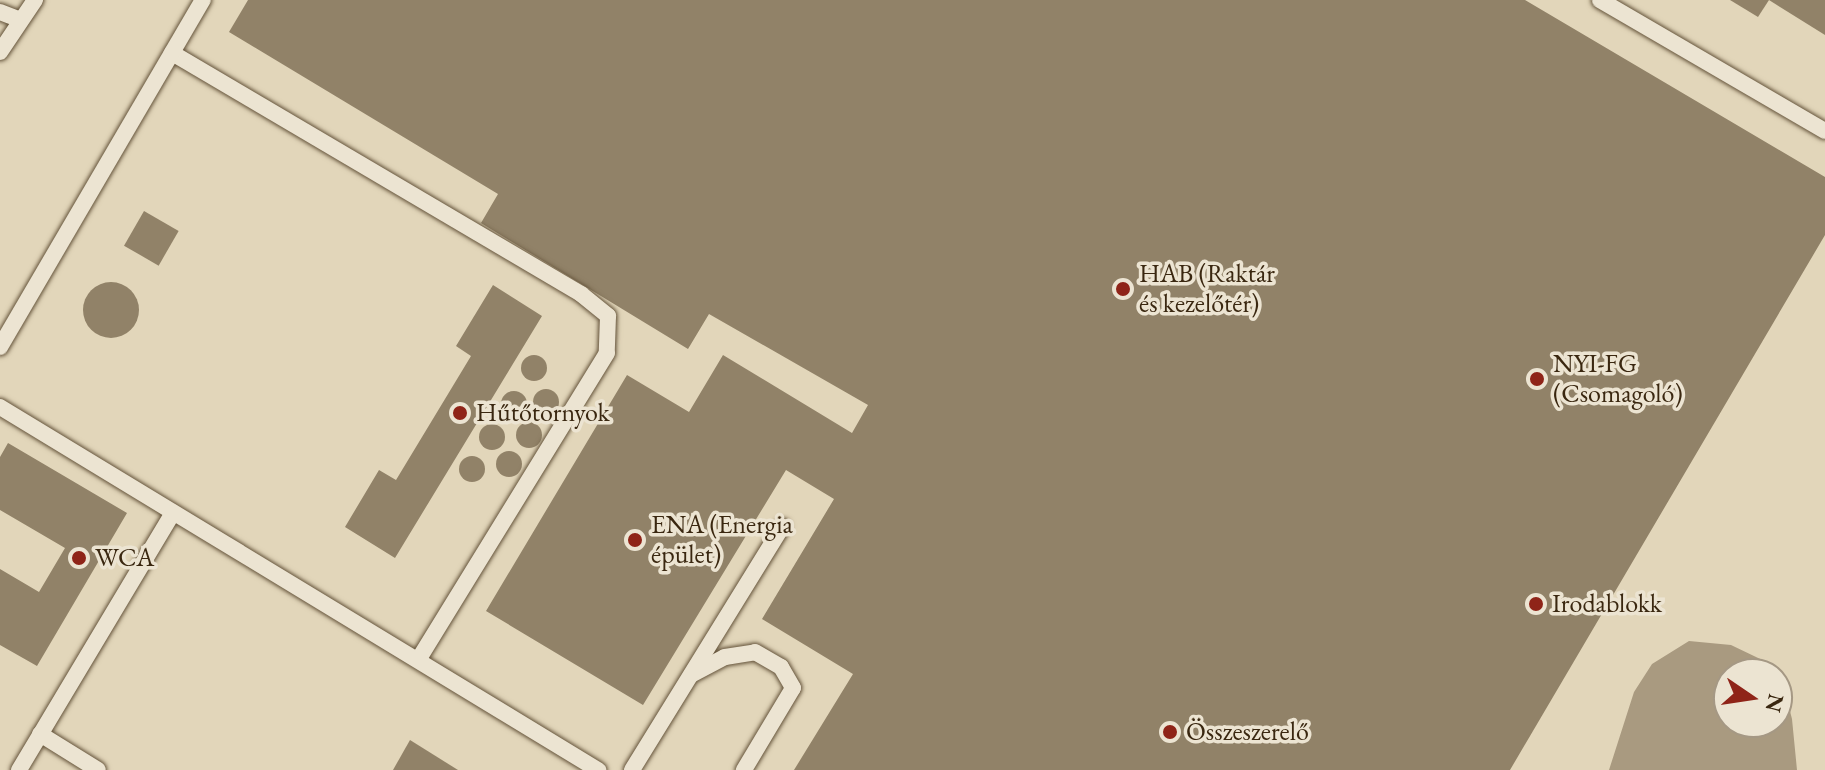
<!DOCTYPE html>
<meta charset="utf-8">
<style>
body{margin:0}
#map{position:relative;width:1825px;height:770px;overflow:hidden;background:#e2d6ba;font-family:"EB Garamond",serif}
div>[style]{position:absolute}
[style*='--x']{left:calc(var(--x)*1px);top:calc(var(--y)*1px);width:calc(var(--w)*1px);rotate:calc(var(--a)*1deg)}
.water>*{inset:0;background:#a99a80}
.building>*{inset:0;background:#918268;transform-origin:0 0}
.round{border-radius:50%}
.roads{filter:drop-shadow(0 0 2px #64533a) drop-shadow(0 0 2px #64533a)}
.lane>*{height:16px;margin:-8px;padding:0 8px;transform-origin:8px;border-radius:8px;background:#ece4d2}
.dots>*{width:22px;height:22px;translate:-50% -50%;box-sizing:border-box;border:4px solid #ece4d2;border-radius:50%}
span{translate:-50% -50%;white-space:nowrap;text-align:center;line-height:1.15;-webkit-text-stroke:7px #ece4d2;paint-order:stroke}
.poi-label{font-size:26px;color:#3a2710}
.left{translate:0 -50%;text-align:left}
.north{position:absolute;left:1713px;top:658px;width:80px;height:80px;box-sizing:border-box;background:#ece4d2;border:2px solid #a59884;border-radius:50%;rotate:103deg;font-size:22px;font-weight:700;line-height:32px;text-align:center;color:#3a2710}
.north::after{content:'';display:block;margin:auto;width:28px;height:36px;background:#8f2418;clip-path:polygon(50% 0,100% 100%,50% 72%,0 100%)}
</style>
<div id="map">
<div class="water">
<i style="clip-path:polygon(evenodd,1689px 641px,1731px 645px,1779px 668px,1792px 719px,1797px 770px,1609px 770px,1634px 692px,1652px 664px,1689px 641px,1729px 674px,1777px 674px,1777px 722px,1729px 722px,1729px 674px)"></i>
</div>
<div class="building">
<i style="clip-path:polygon(248px 0,1525px 0,1825px 177px,1825px 235px,1510px 770px,794px 770px,853px 674px,762px 619px,834px 499px,786px 470px,643px 705px,486px 611px,627px 375px,689px 412px,723px 355px,852px 433px,868px 405px,709px 314px,688px 349px,481px 223px,498px 194px,229px 32px)"></i>
<i style="clip-path:polygon(1730px 0,1769px 0,1758px 17px)"></i>
<i style="clip-path:polygon(1769px 0,1825px 0,1825px 35px)"></i>
<i style="left:144px;top:211px;width:40px;height:40px;rotate:30deg"></i>
<i class="round" style="left:83px;top:282px;width:56px;height:56px"></i>
<i style="clip-path:polygon(493px 285px,542px 316px,395px 558px,345px 527px,379px 470px,396px 480px,471px 356px,456px 346px)"></i>
<i class="round" style="left:521px;top:355px;width:26px;height:26px"></i>
<i class="round" style="left:533px;top:389px;width:26px;height:26px"></i>
<i class="round" style="left:501px;top:391px;width:26px;height:26px"></i>
<i class="round" style="left:516px;top:422px;width:26px;height:26px"></i>
<i class="round" style="left:479px;top:424px;width:26px;height:26px"></i>
<i style="clip-path:polygon(8px 443px,127px 513px,37px 666px,0 645px,0 569px,39px 592px,65px 548px,0 510px,0 457px)"></i>
<i class="round" style="left:496px;top:451px;width:26px;height:26px"></i>
<i class="round" style="left:459px;top:456px;width:26px;height:26px"></i>
<i style="clip-path:polygon(410px 740px,458px 770px,393px 770px)"></i>
</div>
<div class="roads">
<div class="lane">
<i style="--x:1600;--y:0;--w:260;--a:30.2"></i>
<i style="--x:0;--y:12;--w:22;--a:21"></i>
<i style="--x:0;--y:52;--w:63;--a:-56.1"></i>
<i style="--x:172;--y:53;--w:475;--a:30.5"></i>
<i style="--x:581;--y:294;--w:35;--a:39"></i>
<i style="--x:608;--y:316;--w:37;--a:92"></i>
<i style="--x:607;--y:353;--w:359;--a:121.6"></i>
<i style="--x:0;--y:347;--w:402;--a:-59.7"></i>
<i style="--x:0;--y:407;--w:700;--a:31.26"></i>
<i style="--x:691;--y:675;--w:38;--a:-28"></i>
<i style="--x:725;--y:657;--w:30;--a:-9"></i>
<i style="--x:755;--y:652;--w:30;--a:30"></i>
<i style="--x:781;--y:667;--w:24;--a:60"></i>
<i style="--x:793;--y:688;--w:96;--a:120.9"></i>
<i style="--x:40;--y:734;--w:68;--a:31.8"></i>
<i style="--x:19;--y:770;--w:300;--a:-59.1"></i>
<i style="--x:632;--y:770;--w:286;--a:-58.3"></i>
</div>
</div>
<div class="dots">
<i style="left:1123px;top:289px;background:#8f2418"></i>
<i style="left:1537px;top:379px;background:#8f2418"></i>
<i style="left:460px;top:413px;background:#8f2418"></i>
<i style="left:635px;top:540px;background:#8f2418"></i>
<i style="left:79px;top:558px;background:#8f2418"></i>
<i style="left:1536px;top:604px;background:#8f2418"></i>
<i style="left:1170px;top:732px;background:#8f2418"></i>
</div>
<div class="poi-label">
<span class="left" style="left:1139px;top:289px">HAB (Raktár<br>és kezelőtér)</span>
<span class="left" style="left:1553px;top:379px">NYI-FG<br>(Csomagoló)</span>
<span class="left" style="left:476px;top:413px">Hűtőtornyok</span>
<span class="left" style="left:651px;top:540px">ENA (Energia<br>épület)</span>
<span class="left" style="left:95px;top:558px">WCA</span>
<span class="left" style="left:1552px;top:604px">Irodablokk</span>
<span class="left" style="left:1186px;top:732px">Összeszerelő</span>
</div>
<div class="north">N</div>
</div>
